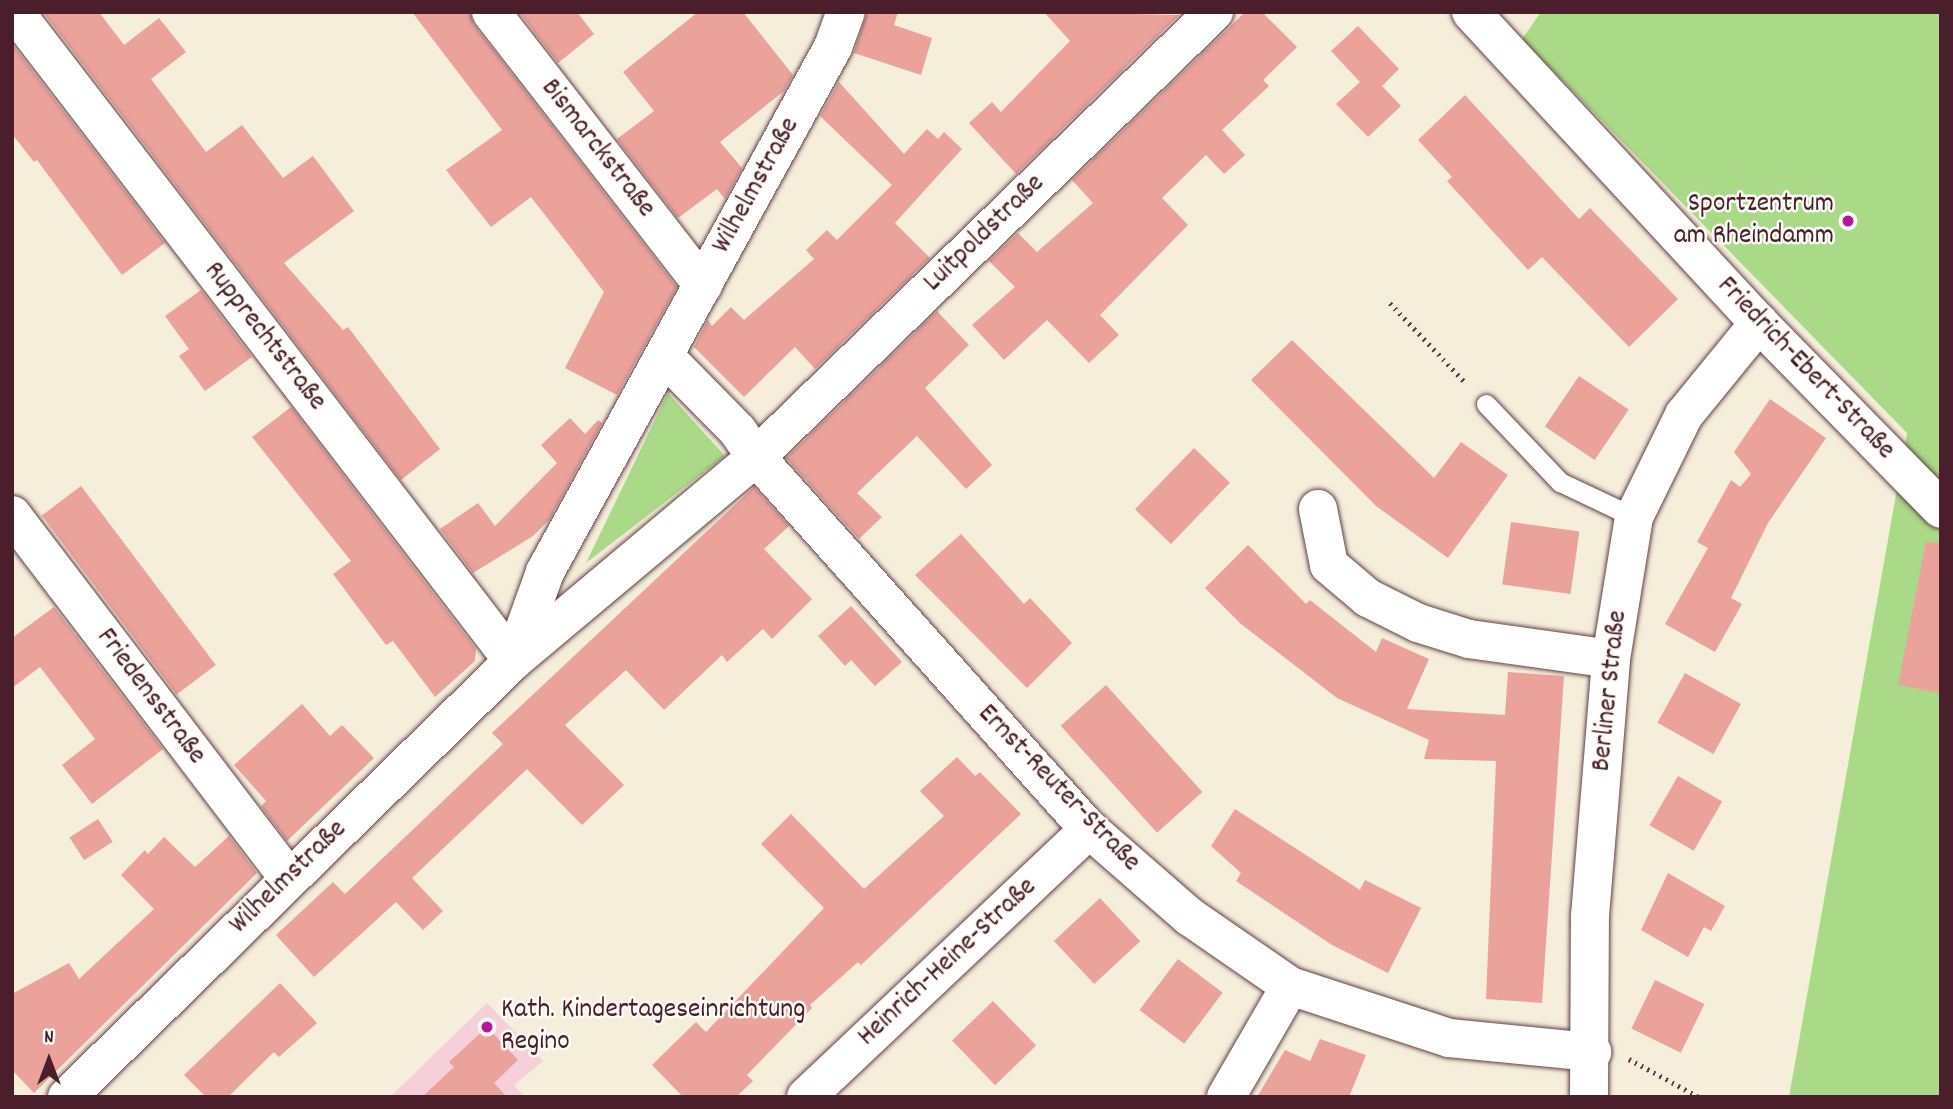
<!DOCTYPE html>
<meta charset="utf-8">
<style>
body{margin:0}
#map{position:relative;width:1953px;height:1109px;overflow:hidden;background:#f4eeda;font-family:Dekko,sans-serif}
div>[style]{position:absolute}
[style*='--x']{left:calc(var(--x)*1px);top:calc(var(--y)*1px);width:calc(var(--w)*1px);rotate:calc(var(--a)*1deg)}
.built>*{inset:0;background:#f5cfda}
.green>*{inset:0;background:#aad987}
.building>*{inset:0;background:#eaa29b;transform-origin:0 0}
.path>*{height:4.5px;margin-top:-2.25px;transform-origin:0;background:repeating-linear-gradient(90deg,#643e45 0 2px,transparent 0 7px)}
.roads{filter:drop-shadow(0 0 2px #643e45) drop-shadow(0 0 2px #643e45)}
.lane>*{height:19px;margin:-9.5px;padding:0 9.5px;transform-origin:9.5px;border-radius:9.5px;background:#fff}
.street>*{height:38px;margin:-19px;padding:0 19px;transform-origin:19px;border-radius:19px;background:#fff}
.dots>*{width:19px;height:19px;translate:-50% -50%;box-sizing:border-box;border:4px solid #fdfcf7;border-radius:50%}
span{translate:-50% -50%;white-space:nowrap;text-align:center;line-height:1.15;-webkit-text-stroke:5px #fdfcf7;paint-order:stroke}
.street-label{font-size:28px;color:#4a1f2b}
.poi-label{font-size:28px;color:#4a1f2b}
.right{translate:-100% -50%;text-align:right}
.left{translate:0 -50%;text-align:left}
.frame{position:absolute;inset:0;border:14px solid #4a1f2b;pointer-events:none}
.north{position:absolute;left:14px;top:1025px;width:70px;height:70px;-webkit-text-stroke:5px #fdfcf7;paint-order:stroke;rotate:0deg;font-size:19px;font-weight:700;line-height:28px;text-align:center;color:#4a1f2b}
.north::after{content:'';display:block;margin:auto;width:24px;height:32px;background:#4a1f2b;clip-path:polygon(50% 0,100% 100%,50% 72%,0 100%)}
</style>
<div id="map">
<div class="built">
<i style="clip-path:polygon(487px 1003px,543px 1061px,514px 1085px,525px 1097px,390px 1097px)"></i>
</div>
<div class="green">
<i style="clip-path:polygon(1541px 12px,1941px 12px,1941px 1097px,1789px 1097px,1907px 433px,1522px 39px)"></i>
<i style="clip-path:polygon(668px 393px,725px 456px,586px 563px)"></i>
</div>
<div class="building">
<i style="clip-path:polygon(43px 12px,99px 12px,124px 45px,159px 18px,186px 52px,151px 79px,206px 152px,242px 125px,283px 178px,313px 156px,354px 211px,284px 263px,343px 330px,348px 327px,440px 449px,401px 480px)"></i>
<i style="clip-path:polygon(412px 12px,470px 12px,474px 25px,677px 287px,617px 395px,565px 368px,604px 292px,570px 247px,531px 197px,491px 227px,446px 170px,502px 130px)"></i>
<i style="clip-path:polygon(519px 12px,577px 12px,594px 34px,558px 63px)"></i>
<i style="clip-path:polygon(698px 12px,743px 12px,793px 75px,784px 91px,720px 142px,742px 168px,725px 199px,717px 189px,678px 218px,617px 139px,654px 111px,623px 72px)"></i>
<i style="clip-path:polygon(867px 12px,898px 12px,894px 25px,932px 38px,921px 75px,854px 53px)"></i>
<i style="clip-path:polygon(1044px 12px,1179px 15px,1016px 174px,969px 123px,992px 102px,1001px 112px,1070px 41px)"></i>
<i style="clip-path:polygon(1245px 12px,1262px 12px,1297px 47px,1263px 80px,1269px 86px,1222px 130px,1245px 155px,1224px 174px,1206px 155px,1162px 198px,1188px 225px,1100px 315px,1119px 335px,1089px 363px,1047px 320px,1004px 360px,972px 325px,1015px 287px,989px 261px,1018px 233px,1037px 252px,1093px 203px,1072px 180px)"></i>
<i style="clip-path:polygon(1358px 26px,1399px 69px,1382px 86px,1401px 106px,1368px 137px,1336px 104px,1360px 82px,1331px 51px)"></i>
<i style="clip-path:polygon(12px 44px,165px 243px,122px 275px,37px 160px,34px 162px,12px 134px)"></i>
<i style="clip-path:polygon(839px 82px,904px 154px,927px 129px,938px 139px,944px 132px,962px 149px,895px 223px,930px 258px,815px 369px,795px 347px,744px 397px,694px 347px,708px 320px,712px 326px,731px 307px,744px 320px,814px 259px,806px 250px,827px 230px,837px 240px,892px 185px,820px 116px)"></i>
<i style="clip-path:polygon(1465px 95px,1579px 219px,1590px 208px,1678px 299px,1629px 347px,1542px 257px,1528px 270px,1447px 181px,1452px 177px,1418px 140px)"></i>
<i style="clip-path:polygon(201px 290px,252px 357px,205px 391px,179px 356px,189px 349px,165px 316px)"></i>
<i style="clip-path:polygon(937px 311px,969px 345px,925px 388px,992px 465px,966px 489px,917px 436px,857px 493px,882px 517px,859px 539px,786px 458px)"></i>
<i style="clip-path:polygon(1292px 340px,1434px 478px,1461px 442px,1508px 475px,1448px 558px,1376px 506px,1251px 380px)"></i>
<i style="left:1579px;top:376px;width:60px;height:61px;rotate:34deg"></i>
<i style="clip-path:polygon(1770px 399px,1826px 438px,1768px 523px,1731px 598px,1742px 604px,1715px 652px,1665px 624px,1708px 548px,1697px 542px,1731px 480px,1740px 487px,1751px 474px,1734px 452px)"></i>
<i style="clip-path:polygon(291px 407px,476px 649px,475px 661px,435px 697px,393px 641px,386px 645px,333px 574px,351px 561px,252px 437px)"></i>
<i style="clip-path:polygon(570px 418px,585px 434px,598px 420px,602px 423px,549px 520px,533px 536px,473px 573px,440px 529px,478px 503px,495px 526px,557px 463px,541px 445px)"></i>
<i style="left:1194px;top:448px;width:50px;height:85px;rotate:44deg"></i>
<i style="left:81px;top:486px;width:224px;height:49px;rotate:53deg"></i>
<i style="clip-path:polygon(754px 487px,789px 526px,764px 549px,812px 599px,772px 639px,763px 629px,727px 662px,722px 655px,664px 710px,626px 670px,565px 725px,624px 785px,582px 825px,527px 769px,412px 878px,443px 911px,423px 930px,396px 902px,314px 977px,276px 935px,333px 882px,345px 894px,503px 744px,492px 733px)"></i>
<i style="left:1511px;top:522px;width:69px;height:63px;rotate:8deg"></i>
<i style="clip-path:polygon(961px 534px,1024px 604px,1030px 598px,1072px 643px,1027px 688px,915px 575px)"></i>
<i style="clip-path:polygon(1926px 542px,1941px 543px,1941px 693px,1898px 685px)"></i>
<i style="clip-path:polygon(1248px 545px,1306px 604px,1310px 600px,1376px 652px,1382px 638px,1429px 659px,1407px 709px,1505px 715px,1508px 672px,1564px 676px,1542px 1003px,1486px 999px,1496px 761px,1424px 759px,1429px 740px,1337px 698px,1241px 624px,1205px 588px)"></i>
<i style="clip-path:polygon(851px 606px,902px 662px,875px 686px,851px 660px,845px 666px,818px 636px)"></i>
<i style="clip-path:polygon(54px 607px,163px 749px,92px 804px,62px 765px,95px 739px,40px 667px,12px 688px,12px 638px)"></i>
<i style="left:1685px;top:673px;width:64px;height:57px;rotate:29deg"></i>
<i style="left:1106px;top:685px;width:144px;height:61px;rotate:48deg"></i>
<i style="clip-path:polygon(302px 704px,330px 736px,342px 725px,374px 758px,287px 841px,261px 806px,266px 801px,234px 765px)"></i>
<i style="clip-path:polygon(957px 757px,975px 776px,980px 772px,1021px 814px,861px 965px,858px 962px,810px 1005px,812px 1008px,747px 1075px,753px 1081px,736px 1097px,683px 1097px,652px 1065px,696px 1022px,706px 1032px,824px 908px,761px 844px,791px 814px,864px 889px,944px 816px,920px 791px)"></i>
<i style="left:1678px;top:776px;width:51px;height:57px;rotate:30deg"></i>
<i style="clip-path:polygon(1235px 809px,1360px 890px,1365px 880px,1421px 908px,1388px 973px,1332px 945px,1236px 881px,1241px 873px,1211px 846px)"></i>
<i style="left:98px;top:819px;width:27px;height:34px;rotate:57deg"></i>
<i style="clip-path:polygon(229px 836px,257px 873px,34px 1093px,12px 1070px,12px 994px,69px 963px,79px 979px,154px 909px,121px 875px,145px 850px,148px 854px,164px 837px,195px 867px)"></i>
<i style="clip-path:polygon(1668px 873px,1725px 906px,1711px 931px,1704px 927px,1688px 957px,1641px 930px)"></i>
<i style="left:1100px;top:898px;width:59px;height:63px;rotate:47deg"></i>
<i style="left:1178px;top:959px;width:56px;height:64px;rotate:37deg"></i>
<i style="left:1655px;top:980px;width:55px;height:54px;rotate:26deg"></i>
<i style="clip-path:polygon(280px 983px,317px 1023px,279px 1057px,274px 1052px,228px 1097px,206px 1097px,184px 1075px)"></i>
<i style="left:993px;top:1001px;width:62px;height:57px;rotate:46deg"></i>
<i style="clip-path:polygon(487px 1027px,518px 1060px,494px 1083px,507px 1097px,422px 1097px,454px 1067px,449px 1062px)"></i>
<i style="clip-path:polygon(1320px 1039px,1366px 1055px,1349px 1097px,1257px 1097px,1285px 1050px,1310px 1061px)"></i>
</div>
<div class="path">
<i style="--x:1390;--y:303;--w:110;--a:46.5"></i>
<i style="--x:1629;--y:1059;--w:80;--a:28.5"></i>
</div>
<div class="roads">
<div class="lane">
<i style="--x:1486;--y:404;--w:108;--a:46.5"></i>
<i style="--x:1560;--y:482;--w:82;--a:25.3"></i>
</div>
<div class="street">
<i style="--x:15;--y:12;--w:818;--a:52.5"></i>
<i style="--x:513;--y:661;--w:317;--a:-40"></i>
<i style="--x:756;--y:457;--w:32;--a:-125"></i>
<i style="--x:738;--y:431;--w:104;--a:-134.6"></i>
<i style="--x:491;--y:12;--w:346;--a:52.2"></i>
<i style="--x:1214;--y:12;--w:639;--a:135.82"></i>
<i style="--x:756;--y:457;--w:499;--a:48.2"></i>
<i style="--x:1089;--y:829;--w:134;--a:41.1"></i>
<i style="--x:1190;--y:917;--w:121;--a:34.6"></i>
<i style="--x:1290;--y:986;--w:167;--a:18.1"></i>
<i style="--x:1449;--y:1038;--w:144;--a:5.6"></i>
<i style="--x:1471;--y:12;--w:424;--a:47.2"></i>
<i style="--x:1759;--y:323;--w:260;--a:45.6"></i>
<i style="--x:1318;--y:509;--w:57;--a:78.9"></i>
<i style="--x:1329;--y:565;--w:51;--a:40.2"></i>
<i style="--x:1368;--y:598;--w:56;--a:26.6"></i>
<i style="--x:1418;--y:623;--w:53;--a:17.4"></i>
<i style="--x:1469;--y:639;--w:143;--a:8"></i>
<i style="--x:12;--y:515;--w:457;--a:52.7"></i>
<i style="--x:67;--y:1097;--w:624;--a:-44.35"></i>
<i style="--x:513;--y:661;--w:95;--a:-70.2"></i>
<i style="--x:545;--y:572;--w:599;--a:-61.25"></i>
<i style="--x:833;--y:47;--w:37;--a:-70"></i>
<i style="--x:806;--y:1097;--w:390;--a:-43.4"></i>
<i style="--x:1226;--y:1097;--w:128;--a:-60"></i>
<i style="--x:1589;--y:1097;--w:181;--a:-89.7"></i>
<i style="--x:1590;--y:916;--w:258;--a:-85.3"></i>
<i style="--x:1611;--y:659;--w:144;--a:-80.8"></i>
<i style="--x:1634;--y:517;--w:114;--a:-63.9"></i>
<i style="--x:1684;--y:415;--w:119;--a:-50.8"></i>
</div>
</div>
<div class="dots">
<i style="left:1848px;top:221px;background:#b5179e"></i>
<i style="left:487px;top:1027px;background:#b5179e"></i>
</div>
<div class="street-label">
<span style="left:597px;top:149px;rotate:52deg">Bismarckstraße</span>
<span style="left:757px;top:186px;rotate:-61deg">Wilhelmstraße</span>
<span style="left:985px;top:234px;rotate:-44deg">Luitpoldstraße</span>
<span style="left:264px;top:337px;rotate:52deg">Rupprechtstraße</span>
<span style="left:1805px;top:369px;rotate:46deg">Friedrich-Ebert-Straße</span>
<span style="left:1611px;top:691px;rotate:-84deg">Berliner Straße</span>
<span style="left:150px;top:697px;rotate:53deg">Friedensstraße</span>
<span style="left:1058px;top:789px;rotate:46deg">Ernst-Reuter-Straße</span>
<span style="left:289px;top:878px;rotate:-44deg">Wilhelmstraße</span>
<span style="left:948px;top:963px;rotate:-43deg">Heinrich-Heine-Straße</span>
</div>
<div class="poi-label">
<span class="right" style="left:1834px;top:221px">Sportzentrum<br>am Rheindamm</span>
<span class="left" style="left:501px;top:1027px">Kath. Kindertageseinrichtung<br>Regino</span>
</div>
<div class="frame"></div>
<div class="north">N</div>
</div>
